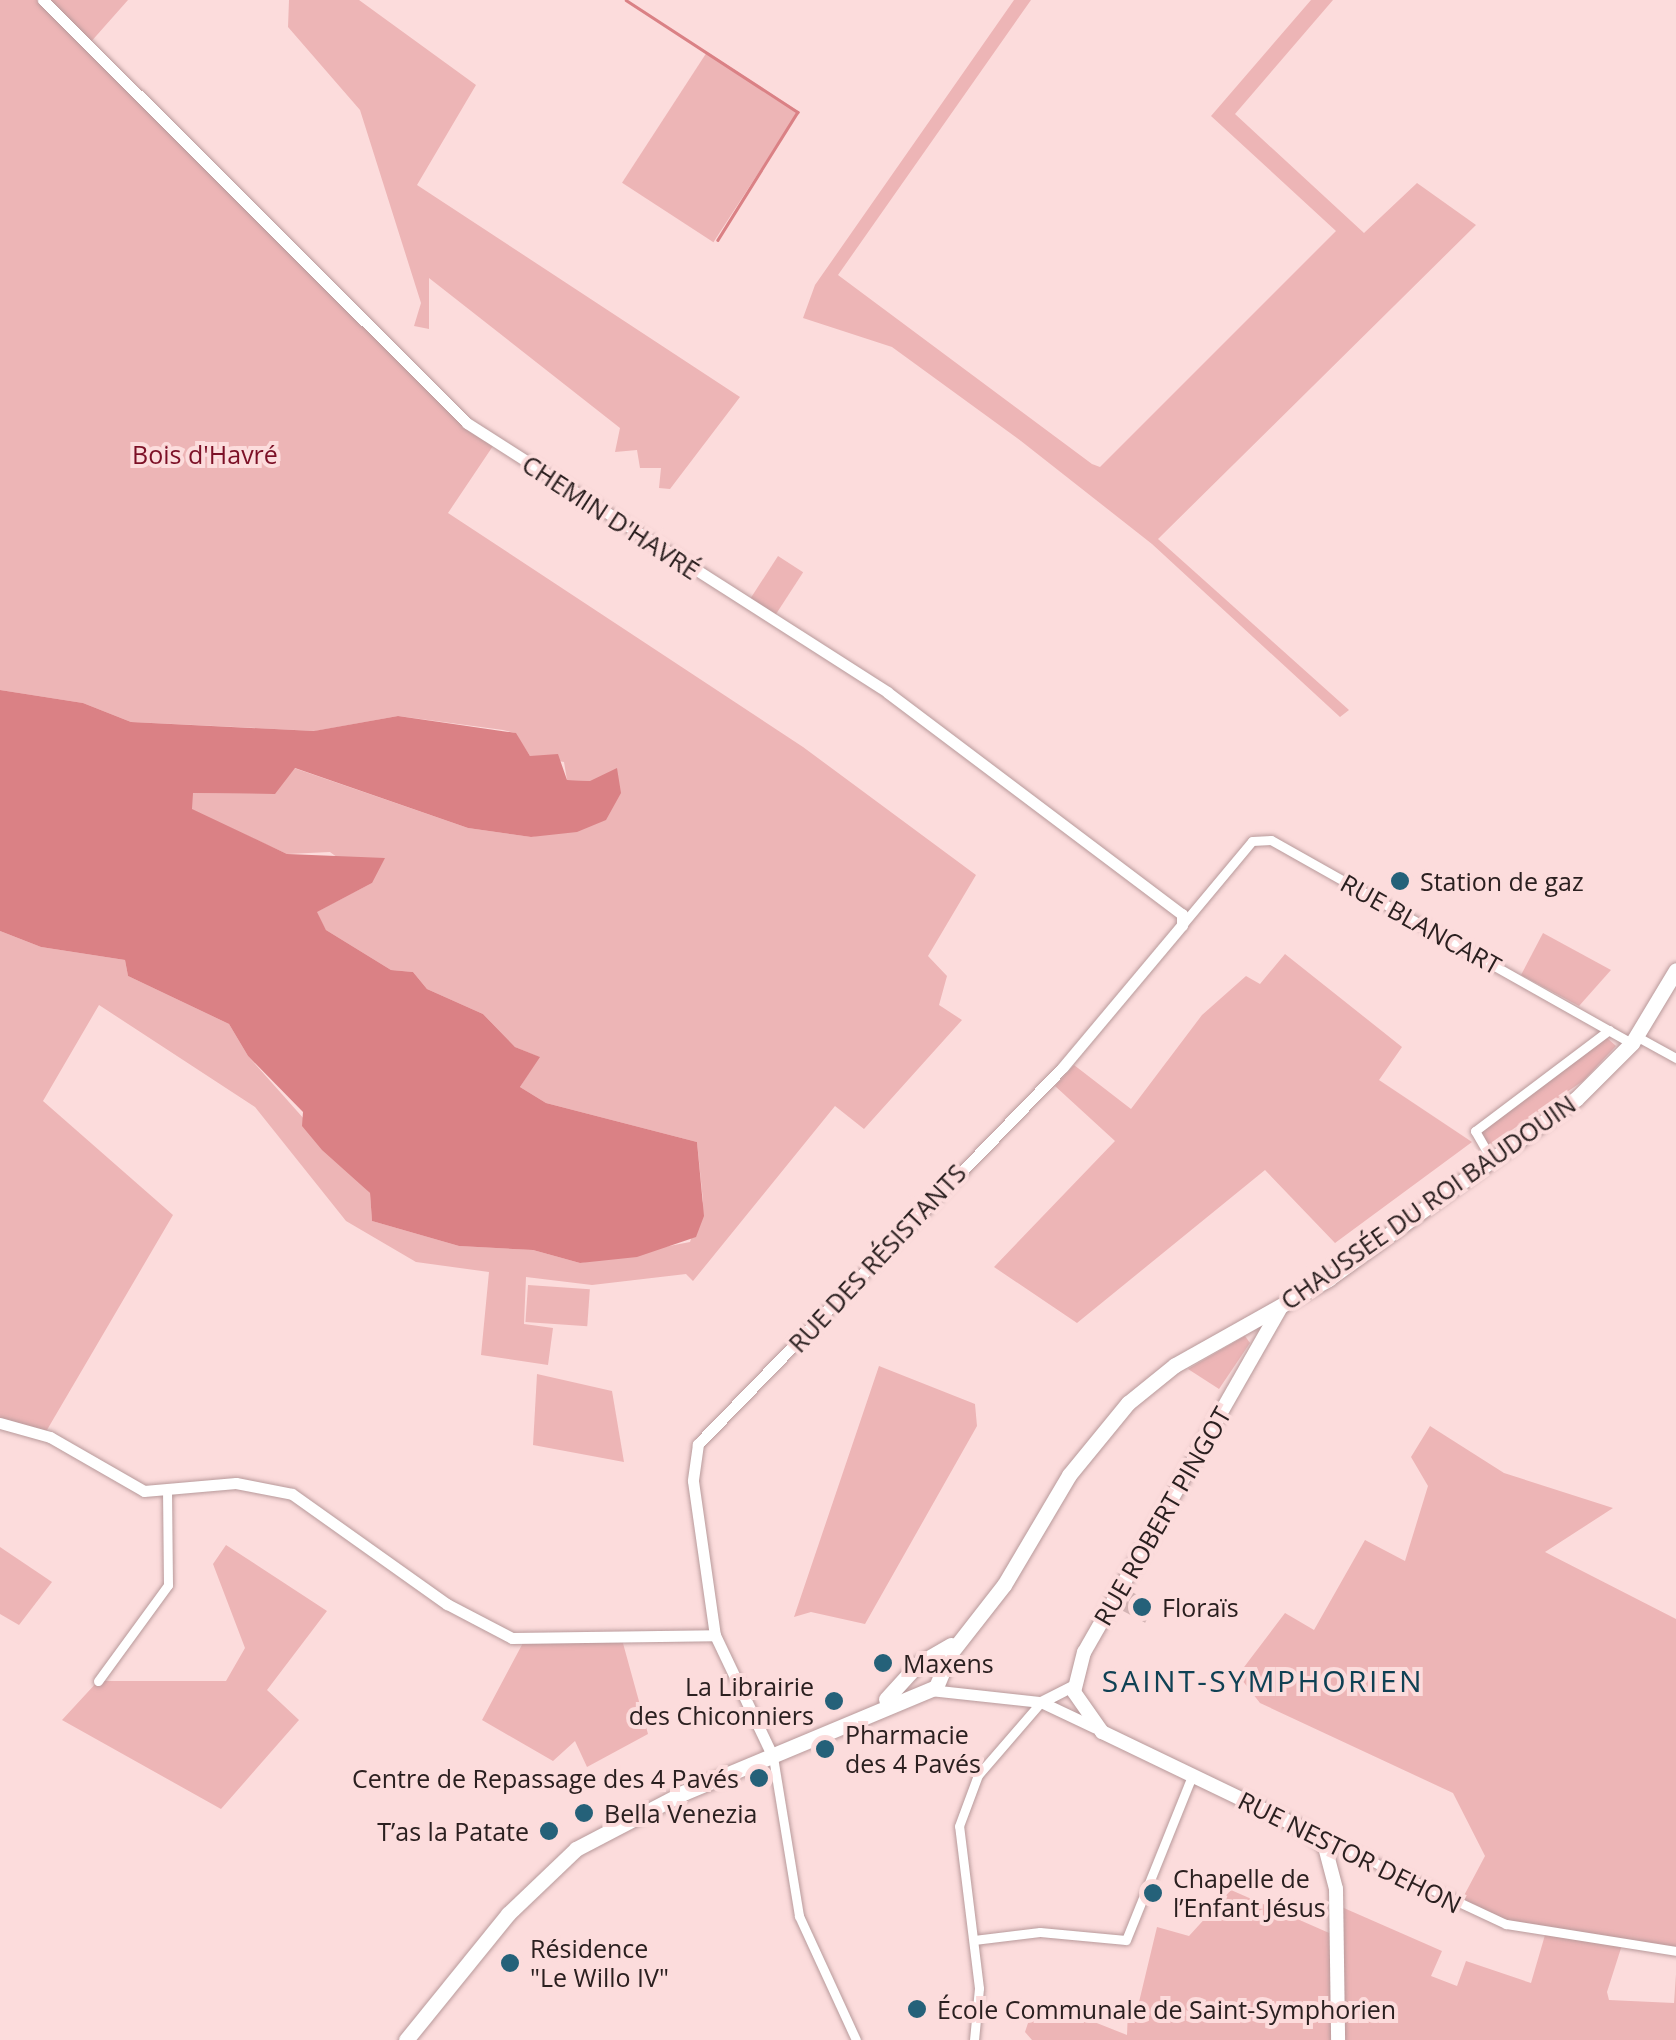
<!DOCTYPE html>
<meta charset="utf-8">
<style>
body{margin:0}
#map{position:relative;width:1676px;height:2040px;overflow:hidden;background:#fcdcdc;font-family:"Open Sans",sans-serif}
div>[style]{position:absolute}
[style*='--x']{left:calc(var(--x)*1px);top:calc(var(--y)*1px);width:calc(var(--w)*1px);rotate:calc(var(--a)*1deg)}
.green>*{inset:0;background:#edb5b6;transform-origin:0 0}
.water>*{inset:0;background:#da8185}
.stream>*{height:2.5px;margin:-1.25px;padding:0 1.25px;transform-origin:1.25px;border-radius:1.25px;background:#da8185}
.building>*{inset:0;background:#d3b4b4;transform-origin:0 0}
.roads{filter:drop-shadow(0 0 2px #b89a9b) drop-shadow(0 0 2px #b89a9b)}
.minor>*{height:9px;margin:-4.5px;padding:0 4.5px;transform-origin:4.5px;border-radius:4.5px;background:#fff}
.tertiary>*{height:11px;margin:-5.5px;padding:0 5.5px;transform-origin:5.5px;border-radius:5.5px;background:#fff}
.secondary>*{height:14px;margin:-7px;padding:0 7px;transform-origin:7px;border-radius:7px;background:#fff}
.primary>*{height:15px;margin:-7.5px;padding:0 7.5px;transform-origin:7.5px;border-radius:7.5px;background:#fff}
.dots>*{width:28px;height:28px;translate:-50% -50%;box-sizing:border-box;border:5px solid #fcdcdc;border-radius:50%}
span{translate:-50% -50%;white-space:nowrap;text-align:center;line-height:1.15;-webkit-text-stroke:8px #fcdcdc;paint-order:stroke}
.park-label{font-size:25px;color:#7c1026}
.street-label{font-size:25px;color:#2b2020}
.poi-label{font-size:25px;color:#2b2020}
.left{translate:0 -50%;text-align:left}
.right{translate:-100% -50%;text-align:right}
.quarter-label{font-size:30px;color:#0f4154;letter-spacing:2.5px}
</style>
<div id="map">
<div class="green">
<i style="clip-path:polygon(0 0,128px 0,89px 44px,495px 443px,448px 513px,803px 747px,976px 875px,928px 956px,947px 976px,939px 1005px,962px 1020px,864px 1129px,835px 1106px,693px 1281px,686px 1274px,592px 1285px,526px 1277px,524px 1324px,553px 1328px,548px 1365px,481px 1355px,489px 1272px,416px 1262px,346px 1221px,255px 1107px,99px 1005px,43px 1101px,173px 1215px,44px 1435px,0 1423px,0 931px,41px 947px,125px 960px,128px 976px,229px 1024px,248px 1056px,370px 1193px,372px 1221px,459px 1246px,533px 1250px,580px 1263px,690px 1242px,703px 1201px,697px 1142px,546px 1103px,520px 1087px,539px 1057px,515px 1047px,483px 1014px,427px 989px,413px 972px,391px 970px,326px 930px,316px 912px,372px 883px,330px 852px,287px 854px,192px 810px,192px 793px,274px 794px,294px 768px,468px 828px,531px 837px,549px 833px,590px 781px,567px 780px,564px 762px,530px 756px,515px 733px,503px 730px,398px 716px,315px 731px,131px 722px,83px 703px,0 690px)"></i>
<i style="clip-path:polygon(289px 0,359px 0,476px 85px,417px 185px,740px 397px,670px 489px,659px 488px,661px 468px,640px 468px,637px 450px,615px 452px,620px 428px,429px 278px,429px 329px,414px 326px,421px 303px,360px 110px,288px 27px)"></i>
<i style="clip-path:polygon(1014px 0,1031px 0,838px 275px,1092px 464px,1100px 467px,1336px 231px,1211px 116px,1311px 0,1333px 0,1235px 114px,1364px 233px,1417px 183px,1476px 225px,1158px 539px,1349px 710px,1340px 717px,1152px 544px,1021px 441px,892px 347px,803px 318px,815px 285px)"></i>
<i style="left:707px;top:52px;width:109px;height:156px;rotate:33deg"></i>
<i style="left:778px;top:556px;width:30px;height:56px;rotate:33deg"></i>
<i style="clip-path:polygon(1543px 933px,1611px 970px,1579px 1006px,1521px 975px)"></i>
<i style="clip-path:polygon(1285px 954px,1402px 1047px,1379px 1080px,1472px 1142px,1335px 1243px,1265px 1170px,1077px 1323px,994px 1267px,1115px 1141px,1055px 1086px,1074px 1065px,1131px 1109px,1202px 1015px,1246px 976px,1260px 984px)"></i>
<i style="clip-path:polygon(1607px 1038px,1616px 1046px,1583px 1081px,1487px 1147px,1479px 1132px)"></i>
<i style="left:528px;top:1285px;width:62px;height:37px;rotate:4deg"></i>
<i style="clip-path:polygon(1245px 1336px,1250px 1343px,1219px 1389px,1188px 1369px)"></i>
<i style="clip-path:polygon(879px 1366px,975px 1404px,977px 1426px,865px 1624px,811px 1612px,794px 1617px)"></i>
<i style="clip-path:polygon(537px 1374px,612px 1391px,624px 1462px,533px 1445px)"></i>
<i style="clip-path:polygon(1430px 1426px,1504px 1473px,1613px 1508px,1545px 1552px,1676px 1619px,1676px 1951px,1622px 1945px,1607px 1992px,1609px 2000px,1674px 2003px,1676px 1974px,1676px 2040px,1032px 2040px,1025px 2032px,1031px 2014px,1059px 2008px,1127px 2035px,1128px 2010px,1139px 2002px,1157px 1927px,1189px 1936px,1231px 1890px,1336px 1936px,1337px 1905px,1442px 1951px,1431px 1976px,1457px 1986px,1466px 1961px,1531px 1983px,1545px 1935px,1459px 1905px,1485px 1856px,1453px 1793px,1260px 1703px,1238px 1675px,1285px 1613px,1314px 1630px,1365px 1540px,1405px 1561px,1428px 1486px,1411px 1457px)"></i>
<i style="clip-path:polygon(226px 1545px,327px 1611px,267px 1690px,299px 1720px,221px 1809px,62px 1720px,98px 1681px,226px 1681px,245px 1648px,213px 1564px)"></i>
<i style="clip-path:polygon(0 1547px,52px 1582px,19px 1625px,0 1614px)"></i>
<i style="clip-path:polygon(621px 1636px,648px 1734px,587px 1767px,575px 1741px,553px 1761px,482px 1720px,524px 1641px)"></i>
</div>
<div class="water">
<i style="clip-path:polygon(0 690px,83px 703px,131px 722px,314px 731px,398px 716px,516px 733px,530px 756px,558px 754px,567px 780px,590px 781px,617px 768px,621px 793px,606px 820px,577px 832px,531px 837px,468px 828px,295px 768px,275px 794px,193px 793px,192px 809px,287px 854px,385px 858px,372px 883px,317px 912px,326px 930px,391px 970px,413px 972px,427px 989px,483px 1014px,515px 1047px,540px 1057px,520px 1087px,546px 1103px,697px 1142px,704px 1216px,696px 1237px,637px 1257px,580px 1263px,533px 1250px,459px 1246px,372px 1221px,370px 1193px,322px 1150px,302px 1126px,303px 1112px,248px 1056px,229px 1024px,128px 976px,125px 960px,41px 947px,0 931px)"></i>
</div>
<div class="stream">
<i style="--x:626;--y:0;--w:205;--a:33.1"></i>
<i style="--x:798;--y:112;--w:151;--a:122"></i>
</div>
<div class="building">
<i style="left:1132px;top:1592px;width:26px;height:21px;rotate:28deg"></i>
</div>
<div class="roads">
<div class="minor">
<i style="--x:1182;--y:925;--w:109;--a:-50.2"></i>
<i style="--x:1252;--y:841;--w:19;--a:-3"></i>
<i style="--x:1271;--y:840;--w:414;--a:29.4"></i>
<i style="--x:1636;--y:1036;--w:46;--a:28.8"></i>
<i style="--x:1493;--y:1162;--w:36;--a:-120"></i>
<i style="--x:1475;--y:1131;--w:168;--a:-37"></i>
<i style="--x:98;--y:1681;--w:119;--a:-53.9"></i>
<i style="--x:168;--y:1585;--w:91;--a:-90.6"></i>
<i style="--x:773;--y:1757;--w:161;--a:80.7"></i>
<i style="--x:799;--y:1916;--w:136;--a:65.3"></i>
<i style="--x:1322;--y:1838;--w:203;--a:25.1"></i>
<i style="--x:1506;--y:1924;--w:172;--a:9"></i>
<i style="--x:974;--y:1940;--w:66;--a:-6.9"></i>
<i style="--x:1040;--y:1932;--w:86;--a:5.3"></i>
<i style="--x:1126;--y:1940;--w:177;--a:-68.1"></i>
<i style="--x:974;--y:2040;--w:52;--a:-84.5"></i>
<i style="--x:979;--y:1988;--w:163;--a:-97"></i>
<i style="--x:959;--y:1826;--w:54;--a:-69.6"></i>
<i style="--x:978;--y:1775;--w:96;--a:-49.2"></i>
</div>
<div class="tertiary">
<i style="--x:43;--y:0;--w:599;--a:44.93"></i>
<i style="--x:467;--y:423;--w:499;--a:32.6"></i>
<i style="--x:887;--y:692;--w:369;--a:37"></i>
<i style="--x:1182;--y:914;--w:11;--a:90"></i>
<i style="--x:1182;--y:925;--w:185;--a:130"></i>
<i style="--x:1063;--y:1067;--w:525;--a:134.07"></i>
<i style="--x:698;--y:1444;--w:37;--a:98"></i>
<i style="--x:693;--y:1481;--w:156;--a:81.9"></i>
<i style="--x:715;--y:1635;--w:135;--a:64.6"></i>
<i style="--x:0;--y:1423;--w:52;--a:15.6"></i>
<i style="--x:50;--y:1437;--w:108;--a:29.9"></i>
<i style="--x:144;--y:1491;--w:92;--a:-5"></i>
<i style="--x:236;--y:1483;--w:57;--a:11.1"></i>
<i style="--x:292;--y:1494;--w:190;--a:35.4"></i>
<i style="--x:447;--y:1604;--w:73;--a:27.6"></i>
<i style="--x:512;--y:1638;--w:203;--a:-0.8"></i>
<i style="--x:930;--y:1690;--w:112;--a:6.2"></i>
<i style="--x:1041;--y:1702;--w:36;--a:-27"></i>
<i style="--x:1041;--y:1702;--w:59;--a:25.3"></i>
</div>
<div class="secondary">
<i style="--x:1281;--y:1307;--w:397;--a:119.7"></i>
<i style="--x:1084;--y:1652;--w:41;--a:104"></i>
<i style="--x:1074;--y:1692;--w:49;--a:55"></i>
<i style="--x:1102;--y:1732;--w:226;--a:25.7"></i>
<i style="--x:1306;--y:1830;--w:25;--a:42"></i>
<i style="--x:1325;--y:1847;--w:43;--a:75.3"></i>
<i style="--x:1336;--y:1889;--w:151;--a:89.2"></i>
</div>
<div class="primary">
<i style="--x:886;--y:1699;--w:47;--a:-47.6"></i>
<i style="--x:918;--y:1664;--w:38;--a:-30"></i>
<i style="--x:406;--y:2040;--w:162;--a:-51"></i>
<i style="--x:508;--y:1914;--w:94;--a:-43.7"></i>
<i style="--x:576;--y:1849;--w:121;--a:-27.6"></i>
<i style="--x:683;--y:1793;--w:274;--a:-22.7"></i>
<i style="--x:936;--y:1687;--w:36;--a:-67"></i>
<i style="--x:950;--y:1654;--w:88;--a:-52"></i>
<i style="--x:1004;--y:1585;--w:128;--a:-59.4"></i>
<i style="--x:1069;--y:1475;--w:93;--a:-50.7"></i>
<i style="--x:1128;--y:1403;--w:60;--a:-39"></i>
<i style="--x:1175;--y:1365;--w:176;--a:-29.3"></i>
<i style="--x:1328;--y:1279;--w:306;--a:-36"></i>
<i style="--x:1576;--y:1099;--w:79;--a:-45"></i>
<i style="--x:1632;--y:1043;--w:85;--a:-58.9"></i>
</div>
</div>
<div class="dots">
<i style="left:1400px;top:881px;background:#256179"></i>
<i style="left:1142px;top:1607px;background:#256179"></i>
<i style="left:883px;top:1663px;background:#256179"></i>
<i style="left:834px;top:1701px;background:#256179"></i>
<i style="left:825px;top:1749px;background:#256179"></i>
<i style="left:759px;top:1778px;background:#256179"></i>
<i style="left:584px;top:1813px;background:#256179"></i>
<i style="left:549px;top:1831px;background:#256179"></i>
<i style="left:1153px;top:1893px;background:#256179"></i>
<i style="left:510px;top:1963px;background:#256179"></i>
<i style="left:917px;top:2009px;background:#256179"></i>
</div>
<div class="park-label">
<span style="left:205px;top:454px">Bois d'Havré</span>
</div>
<div class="street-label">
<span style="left:611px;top:517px;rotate:33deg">CHEMIN D'HAVRÉ</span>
<span style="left:1421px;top:924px;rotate:29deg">RUE BLANCART</span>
<span style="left:1428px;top:1202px;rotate:-35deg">CHAUSSÉE DU ROI BAUDOUIN</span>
<span style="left:877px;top:1258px;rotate:-47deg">RUE DES RÉSISTANTS</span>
<span style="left:1162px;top:1516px;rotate:-60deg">RUE ROBERT PINGOT</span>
<span style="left:1350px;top:1852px;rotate:26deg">RUE NESTOR DEHON</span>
</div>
<div class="poi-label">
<span class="left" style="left:1420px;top:881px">Station de gaz</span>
<span class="left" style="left:1162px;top:1607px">Floraïs</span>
<span class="left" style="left:903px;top:1663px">Maxens</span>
<span class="right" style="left:814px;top:1701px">La Librairie<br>des Chiconniers</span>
<span class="left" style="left:845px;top:1749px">Pharmacie<br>des 4 Pavés</span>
<span class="right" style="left:739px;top:1778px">Centre de Repassage des 4 Pavés</span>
<span class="left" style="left:604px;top:1813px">Bella Venezia</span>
<span class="right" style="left:529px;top:1831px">T’as la Patate</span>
<span class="left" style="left:1173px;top:1893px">Chapelle de<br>l’Enfant Jésus</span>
<span class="left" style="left:530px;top:1963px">Résidence<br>"Le Willo IV"</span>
<span class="left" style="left:937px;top:2009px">École Communale de Saint-Symphorien</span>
</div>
<div class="quarter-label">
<span style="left:1263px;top:1681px">SAINT-SYMPHORIEN</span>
</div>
</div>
